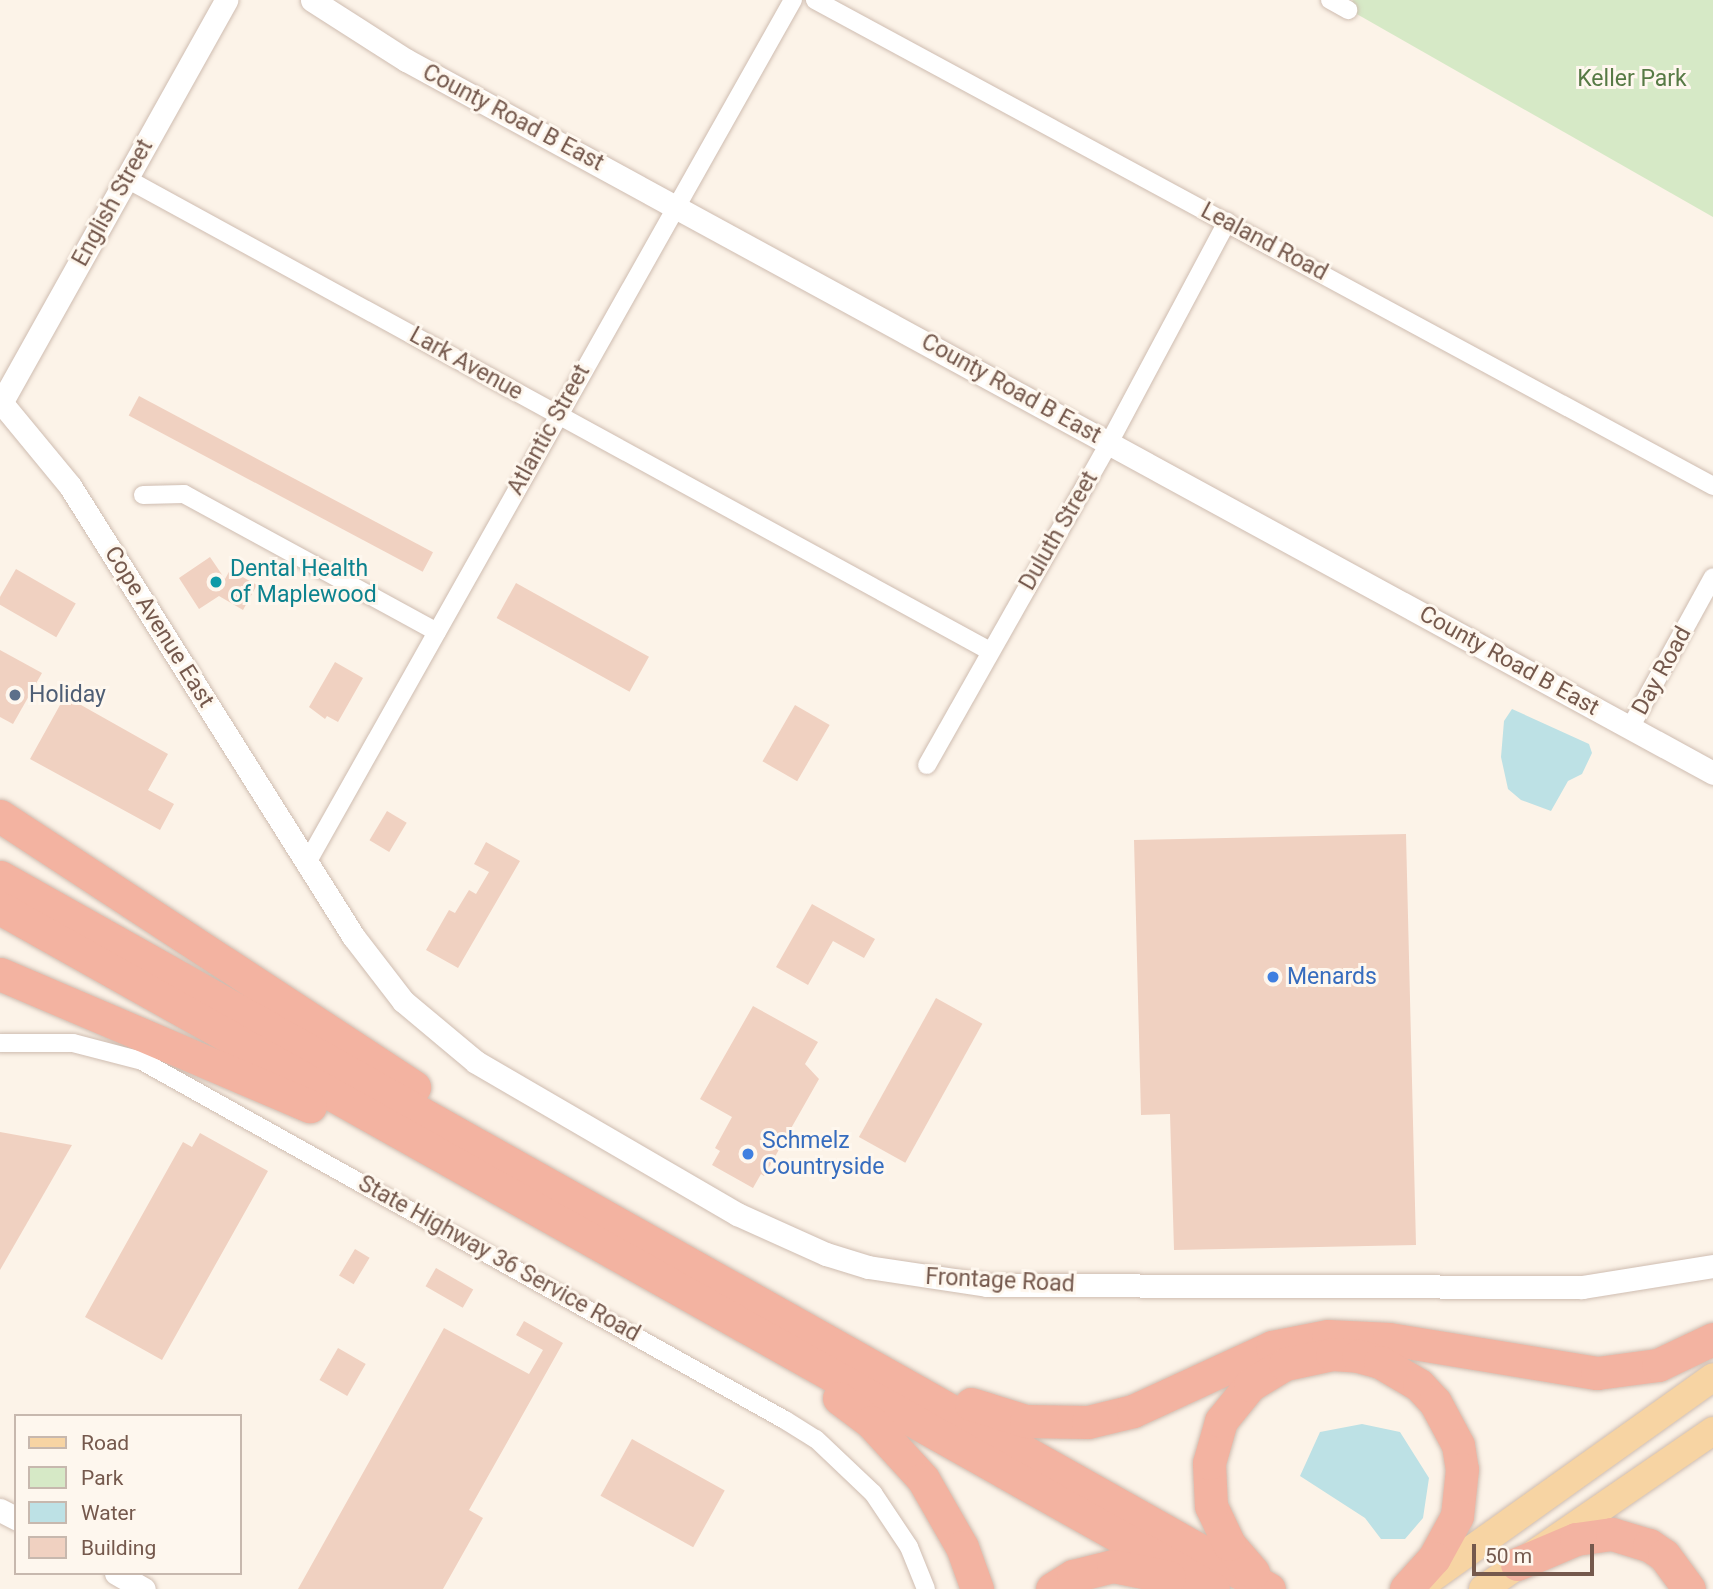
<!DOCTYPE html>
<style>
body{margin:0}
#map{position:relative;width:1713px;height:1589px;overflow:hidden;background:#fcf3e8;font-family:Roboto,sans-serif}
div>[style]{position:absolute}
[style*='--x']{left:calc(var(--x)*1px);top:calc(var(--y)*1px);width:calc(var(--w)*1px);rotate:calc(var(--a)*1deg)}
.green>*{inset:0;background:#d6e9c6}
.water>*{inset:0;background:#bde1e5}
.building>*{inset:0;background:#f0d1c1;transform-origin:0 0}
.roads{filter:drop-shadow(0 0 2px #cfbdb1) drop-shadow(0 0 2px #cfbdb1)}
.minor>*{height:18px;margin:-9px;padding:0 9px;transform-origin:9px;border-radius:9px;background:#fff}
.tertiary>*{height:23px;margin:-11.5px;padding:0 11.5px;transform-origin:11.5px;border-radius:11.5px;background:#fff}
.primary>*{height:28px;margin:-14px;padding:0 14px;transform-origin:14px;border-radius:14px;background:#f7d4a3}
.motorway>*{height:33px;margin:-16.5px;padding:0 16.5px;transform-origin:16.5px;border-radius:16.5px;background:#f3b3a1}
.dots>*{width:19px;height:19px;translate:-50% -50%;box-sizing:border-box;border:4px solid #fef7ee;border-radius:50%}
span{translate:-50% -50%;white-space:nowrap;text-align:center;line-height:1.15;-webkit-text-stroke:6px #fef7ee;paint-order:stroke}
.park-label{font-size:23px;color:#577a45}
.street-label{font-size:23px;color:#75594d}
.culture-label{font-size:23px;color:#0d838f}
.left{translate:0 -50%;text-align:left}
.service-label{font-size:23px;color:#4e5e75}
.shop-label{font-size:23px;color:#366cbe}
.legend{position:absolute;left:14px;top:1414px;width:228px;height:161px;box-sizing:border-box;background:#fef7ee;border:2px solid #c7b8ae;margin:0;padding:9px 12px;list-style:none;font-size:21px;color:#75594d}
.legend li{display:flex;align-items:center;gap:14px;height:35px}
.legend b{width:35px;border:2px solid #c7b8ae}
.scale{position:absolute;left:1472px;top:1544px;width:122px;height:32px;box-sizing:border-box;border:4px solid #75594d;border-top:0;padding-left:9px;font-size:21px;line-height:24px;white-space:nowrap;color:#75594d;-webkit-text-stroke:5px #fef7ee;paint-order:stroke}
</style>
<div id="map">
<div class="green">
<i style="clip-path:polygon(1353px 0,1713px 0,1713px 217px,1348px 9px)"></i>
</div>
<div class="water">
<i style="clip-path:polygon(1512px 709px,1589px 744px,1592px 753px,1582px 774px,1568px 781px,1551px 811px,1521px 800px,1508px 789px,1501px 757px,1504px 721px)"></i>
<i style="clip-path:polygon(1362px 1424px,1400px 1432px,1429px 1478px,1423px 1518px,1405px 1539px,1381px 1539px,1365px 1518px,1300px 1476px,1320px 1432px)"></i>
</div>
<div class="building">
<i style="left:139px;top:396px;width:333px;height:22px;rotate:28deg"></i>
<i style="clip-path:polygon(210px 557px,225px 579px,230px 570px,257px 585px,243px 610px,219px 596px,199px 609px,179px 578px)"></i>
<i style="left:16px;top:569px;width:69px;height:39px;rotate:30deg"></i>
<i style="left:516px;top:583px;width:152px;height:40px;rotate:29deg"></i>
<i style="clip-path:polygon(0 650px,42px 673px,13px 724px,0 717px)"></i>
<i style="clip-path:polygon(335px 662px,363px 678px,338px 722px,327px 716px,325px 719px,309px 707px)"></i>
<i style="clip-path:polygon(65px 696px,168px 754px,148px 790px,174px 804px,160px 830px,30px 759px)"></i>
<i style="left:795px;top:705px;width:40px;height:65px;rotate:30deg"></i>
<i style="left:387px;top:811px;width:23px;height:34px;rotate:31deg"></i>
<i style="clip-path:polygon(1406px 834px,1416px 1245px,1174px 1250px,1170px 1114px,1141px 1115px,1134px 840px)"></i>
<i style="clip-path:polygon(486px 842px,520px 861px,458px 968px,426px 950px,449px 910px,455px 913px,469px 890px,476px 894px,489px 872px,474px 864px)"></i>
<i style="clip-path:polygon(812px 904px,875px 939px,864px 958px,833px 941px,808px 985px,776px 967px)"></i>
<i style="left:936px;top:998px;width:53px;height:159px;rotate:29deg"></i>
<i style="clip-path:polygon(753px 1006px,818px 1042px,805px 1064px,819px 1079px,764px 1176px,761px 1174px,753px 1188px,712px 1165px,720px 1151px,715px 1148px,732px 1117px,700px 1099px)"></i>
<i style="clip-path:polygon(0 1132px,72px 1145px,0 1270px)"></i>
<i style="clip-path:polygon(200px 1133px,268px 1171px,162px 1360px,85px 1317px,183px 1142px,192px 1147px)"></i>
<i style="left:355px;top:1249px;width:17px;height:31px;rotate:31deg"></i>
<i style="left:436px;top:1268px;width:43px;height:21px;rotate:30deg"></i>
<i style="clip-path:polygon(524px 1321px,563px 1343px,469px 1510px,483px 1518px,443px 1589px,298px 1589px,444px 1328px,529px 1374px,543px 1350px,516px 1335px)"></i>
<i style="left:338px;top:1348px;width:32px;height:37px;rotate:30deg"></i>
<i style="left:632px;top:1439px;width:106px;height:65px;rotate:29deg"></i>
</div>
<div class="roads">
<div class="minor">
<i style="--x:815;--y:0;--w:1021;--a:28.42"></i>
<i style="--x:1330;--y:0;--w:21;--a:29"></i>
<i style="--x:127;--y:179;--w:984;--a:28.68"></i>
<i style="--x:143;--y:495;--w:41;--a:-1.4"></i>
<i style="--x:184;--y:494;--w:288;--a:28.6"></i>
<i style="--x:1630;--y:728;--w:172;--a:-61.2"></i>
<i style="--x:927;--y:765;--w:370;--a:-60.5"></i>
<i style="--x:1109;--y:443;--w:251;--a:-61.9"></i>
<i style="--x:308;--y:861;--w:988;--a:-60.61"></i>
<i style="--x:0;--y:1043;--w:73;--a:0"></i>
<i style="--x:73;--y:1043;--w:71;--a:14.6"></i>
<i style="--x:142;--y:1061;--w:736;--a:29.18"></i>
<i style="--x:785;--y:1420;--w:36;--a:32"></i>
<i style="--x:816;--y:1439;--w:79;--a:43.5"></i>
<i style="--x:873;--y:1493;--w:65;--a:56.3"></i>
<i style="--x:909;--y:1547;--w:45;--a:68"></i>
</div>
<div class="tertiary">
<i style="--x:312;--y:0;--w:112;--a:32.6"></i>
<i style="--x:406;--y:60;--w:1489;--a:28.61"></i>
<i style="--x:0;--y:401;--w:110;--a:50.5"></i>
<i style="--x:70;--y:486;--w:532;--a:57.83"></i>
<i style="--x:353;--y:936;--w:82;--a:52.4"></i>
<i style="--x:403;--y:1001;--w:95;--a:39.9"></i>
<i style="--x:476;--y:1062;--w:302;--a:30.2"></i>
<i style="--x:737;--y:1214;--w:98;--a:24.2"></i>
<i style="--x:826;--y:1254;--w:44;--a:17.2"></i>
<i style="--x:868;--y:1267;--w:120;--a:8.6"></i>
<i style="--x:987;--y:1285;--w:595;--a:0.19"></i>
<i style="--x:1582;--y:1287;--w:133;--a:-9.1"></i>
<i style="--x:0;--y:405;--w:464;--a:-60.8"></i>
<i style="--x:0;--y:1510;--w:18;--a:27"></i>
<i style="--x:116;--y:1573;--w:32;--a:30"></i>
</div>
<div class="primary">
<i style="--x:1419;--y:1587;--w:361;--a:-35.5"></i>
<i style="--x:1483;--y:1589;--w:279;--a:-34.5"></i>
</div>
<div class="motorway">
<i style="--x:0;--y:816;--w:495;--a:33.2"></i>
<i style="--x:0;--y:877;--w:1455;--a:29.3"></i>
<i style="--x:0;--y:908;--w:1391;--a:29.31"></i>
<i style="--x:0;--y:974;--w:337;--a:23.1"></i>
<i style="--x:839;--y:1398;--w:40;--a:37"></i>
<i style="--x:871;--y:1422;--w:77;--a:47.6"></i>
<i style="--x:923;--y:1479;--w:78;--a:60.2"></i>
<i style="--x:962;--y:1547;--w:45;--a:70.3"></i>
<i style="--x:971;--y:1404;--w:58;--a:17.2"></i>
<i style="--x:1026;--y:1421;--w:62;--a:0.9"></i>
<i style="--x:1088;--y:1422;--w:46;--a:-13.7"></i>
<i style="--x:1133;--y:1411;--w:153;--a:-24.7"></i>
<i style="--x:1272;--y:1347;--w:57;--a:-11.1"></i>
<i style="--x:1328;--y:1336;--w:61;--a:2.8"></i>
<i style="--x:1389;--y:1339;--w:211;--a:9.3"></i>
<i style="--x:1597;--y:1373;--w:62;--a:-7.5"></i>
<i style="--x:1658;--y:1365;--w:61;--a:-25.3"></i>
<i style="--x:1517;--y:1564;--w:64;--a:-23"></i>
<i style="--x:1576;--y:1539;--w:36;--a:-8"></i>
<i style="--x:1612;--y:1534;--w:39;--a:17"></i>
<i style="--x:1649;--y:1545;--w:18;--a:34"></i>
<i style="--x:1664;--y:1555;--w:42;--a:53.7"></i>
<i style="--x:1253;--y:1572;--w:37;--a:-131"></i>
<i style="--x:1229;--y:1544;--w:42;--a:-115.3"></i>
<i style="--x:1211;--y:1506;--w:43;--a:-92.7"></i>
<i style="--x:1209;--y:1463;--w:44;--a:-74.1"></i>
<i style="--x:1221;--y:1421;--w:46;--a:-51.1"></i>
<i style="--x:1250;--y:1385;--w:41;--a:-31"></i>
<i style="--x:1285;--y:1364;--w:48;--a:-12"></i>
<i style="--x:1332;--y:1354;--w:26;--a:4"></i>
<i style="--x:1358;--y:1356;--w:23;--a:15"></i>
<i style="--x:1380;--y:1362;--w:45;--a:30.5"></i>
<i style="--x:1419;--y:1385;--w:23;--a:47"></i>
<i style="--x:1435;--y:1402;--w:49;--a:61.9"></i>
<i style="--x:1458;--y:1445;--w:24;--a:81"></i>
<i style="--x:1462;--y:1469;--w:47;--a:96.1"></i>
<i style="--x:1457;--y:1516;--w:48;--a:118.7"></i>
<i style="--x:1434;--y:1558;--w:42;--a:132.1"></i>
<i style="--x:1052;--y:1589;--w:25;--a:-32"></i>
<i style="--x:1073;--y:1576;--w:41;--a:-14"></i>
<i style="--x:1113;--y:1566;--w:57;--a:11.1"></i>
</div>
</div>
<div class="dots">
<i style="left:216px;top:582px;background:#0f9aa8"></i>
<i style="left:15px;top:695px;background:#5c6f8a"></i>
<i style="left:1273px;top:977px;background:#3f7fe0"></i>
<i style="left:748px;top:1154px;background:#3f7fe0"></i>
</div>
<div class="park-label">
<span style="left:1632px;top:79px">Keller Park</span>
</div>
<div class="street-label">
<span style="left:513px;top:118px;rotate:28deg">County Road B East</span>
<span style="left:113px;top:203px;rotate:-61deg">English Street</span>
<span style="left:1264px;top:242px;rotate:28deg">Lealand Road</span>
<span style="left:466px;top:364px;rotate:29deg">Lark Avenue</span>
<span style="left:1011px;top:389px;rotate:29deg">County Road B East</span>
<span style="left:549px;top:430px;rotate:-61deg">Atlantic Street</span>
<span style="left:1059px;top:531px;rotate:-60deg">Duluth Street</span>
<span style="left:159px;top:627px;rotate:58deg">Cope Avenue East</span>
<span style="left:1509px;top:661px;rotate:29deg">County Road B East</span>
<span style="left:1662px;top:671px;rotate:-61deg">Day Road</span>
<span style="left:499px;top:1259px;rotate:29deg">State Highway 36 Service Road</span>
<span style="left:1000px;top:1281px;rotate:3deg">Frontage Road</span>
</div>
<div class="culture-label">
<span class="left" style="left:230px;top:582px">Dental Health<br>of Maplewood</span>
</div>
<div class="service-label">
<span class="left" style="left:29px;top:695px">Holiday</span>
</div>
<div class="shop-label">
<span class="left" style="left:1287px;top:977px">Menards</span>
<span class="left" style="left:762px;top:1154px">Schmelz<br>Countryside</span>
</div>
<ul class="legend">
<li><b style="height:9px;background:#f7d4a3"></b>Road</li>
<li><b style="height:19px;background:#d6e9c6"></b>Park</li>
<li><b style="height:19px;background:#bde1e5"></b>Water</li>
<li><b style="height:19px;background:#f0d1c1"></b>Building</li>
</ul>
<div class="scale">50 m</div>
</div>
